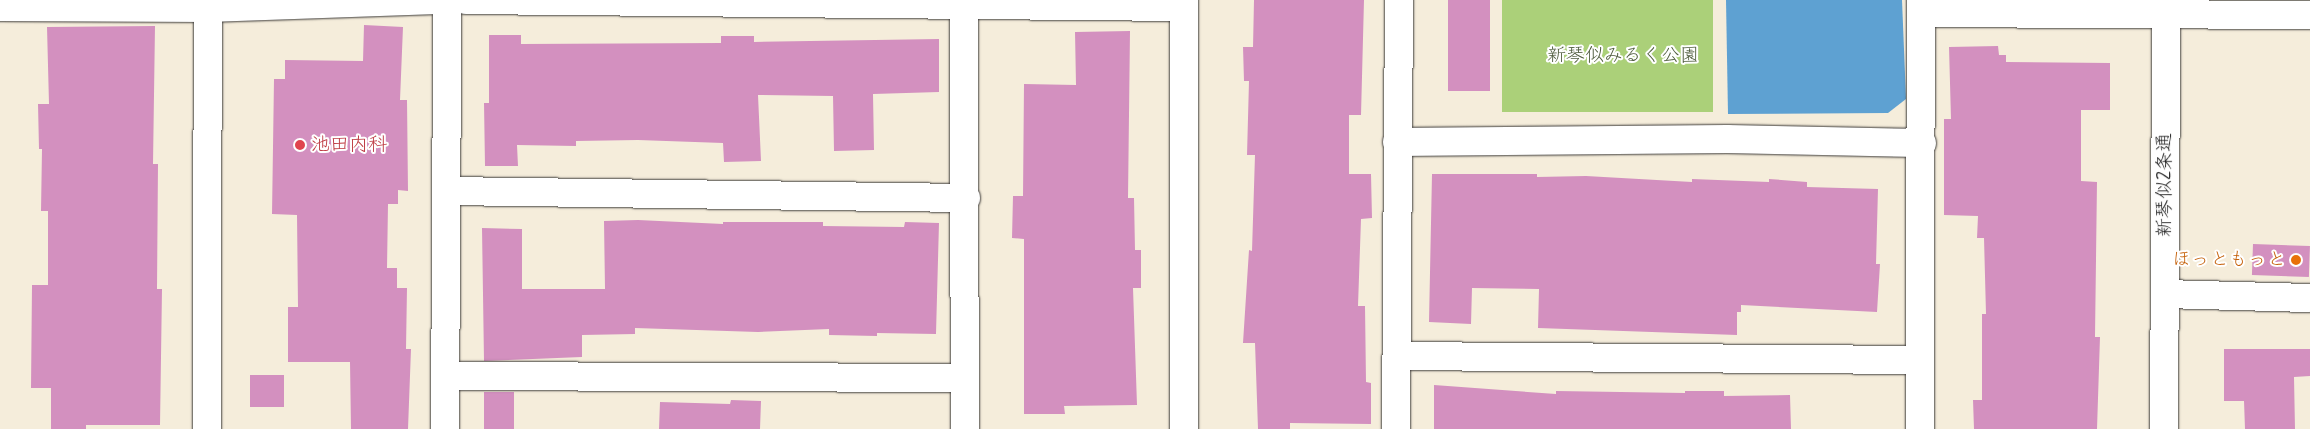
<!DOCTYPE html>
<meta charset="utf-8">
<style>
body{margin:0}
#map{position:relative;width:2310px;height:429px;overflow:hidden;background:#f5eddb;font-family:Mynerve,"Klee One",sans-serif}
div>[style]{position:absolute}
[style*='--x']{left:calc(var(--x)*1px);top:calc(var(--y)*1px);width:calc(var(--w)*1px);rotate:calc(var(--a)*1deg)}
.green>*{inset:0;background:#abd079;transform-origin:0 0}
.water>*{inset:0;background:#5ea1d2}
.building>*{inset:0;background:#d390bf;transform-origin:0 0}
.roads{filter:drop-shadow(0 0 1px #3d3b39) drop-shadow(0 0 1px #3d3b39)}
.street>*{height:28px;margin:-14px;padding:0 14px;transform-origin:14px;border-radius:14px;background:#fff}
.secondary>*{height:28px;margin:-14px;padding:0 14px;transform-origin:14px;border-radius:14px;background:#fff}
.dots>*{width:14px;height:14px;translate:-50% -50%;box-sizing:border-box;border:2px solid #fff;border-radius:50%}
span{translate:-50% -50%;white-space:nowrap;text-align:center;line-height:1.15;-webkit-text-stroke:4px #fff;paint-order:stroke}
.park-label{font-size:19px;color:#4e5b3d}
.health-label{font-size:19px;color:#be3a42}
.left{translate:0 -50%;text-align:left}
.street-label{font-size:19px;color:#1c1c1c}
.food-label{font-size:19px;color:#c56008}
.right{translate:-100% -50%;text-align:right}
</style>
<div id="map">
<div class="green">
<i style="left:1502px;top:0;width:211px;height:112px"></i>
</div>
<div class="water">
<i style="clip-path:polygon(1726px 0,1902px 0,1906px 99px,1888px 113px,1728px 114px)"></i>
</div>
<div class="building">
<i style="clip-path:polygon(1254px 0,1364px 0,1361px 115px,1349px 115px,1349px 174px,1371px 174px,1372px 218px,1361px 219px,1358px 306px,1365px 306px,1366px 382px,1371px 383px,1371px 424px,1290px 423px,1290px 429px,1258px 429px,1255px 343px,1243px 343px,1249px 250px,1252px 251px,1255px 155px,1247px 155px,1249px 81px,1244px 81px,1243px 47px,1253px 47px)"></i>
<i style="left:1448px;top:0;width:42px;height:91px"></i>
<i style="clip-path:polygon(364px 25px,403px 27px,400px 100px,407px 100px,408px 191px,398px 190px,398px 204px,388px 204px,387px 268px,397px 268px,397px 288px,407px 288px,406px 349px,411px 349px,408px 429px,351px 429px,350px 362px,288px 362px,288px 307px,298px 307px,297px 215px,272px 214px,274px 79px,285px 79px,285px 60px,363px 61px)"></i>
<i style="clip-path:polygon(155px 26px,153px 164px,158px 164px,157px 289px,162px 289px,160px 425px,86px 425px,86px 429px,51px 429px,51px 388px,31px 388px,32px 285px,48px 285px,48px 211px,41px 211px,42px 149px,39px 149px,38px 104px,49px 104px,47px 27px)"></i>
<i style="clip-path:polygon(1130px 31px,1128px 198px,1134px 198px,1135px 250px,1141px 250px,1141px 288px,1133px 288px,1137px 405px,1064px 406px,1065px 414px,1024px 414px,1024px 239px,1012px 238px,1013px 196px,1023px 196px,1024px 84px,1076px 85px,1075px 32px)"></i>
<i style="clip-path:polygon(489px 35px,521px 35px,521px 44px,721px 43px,721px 36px,754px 36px,754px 42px,939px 39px,939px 92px,873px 94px,874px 150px,834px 151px,833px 96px,758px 95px,761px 161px,724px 162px,723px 143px,638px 140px,576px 141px,576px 146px,517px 145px,518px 166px,485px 166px,484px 103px,489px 103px)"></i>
<i style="clip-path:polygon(1998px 46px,1999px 55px,2006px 55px,2006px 62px,2110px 63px,2110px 110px,2081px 110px,2081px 181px,2097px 182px,2095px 337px,2100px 337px,2097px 429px,1974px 429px,1973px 400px,1982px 400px,1982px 314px,1986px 314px,1984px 238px,1977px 238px,1978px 216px,1944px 215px,1944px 119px,1951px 119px,1949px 47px)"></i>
<i style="clip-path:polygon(1432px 174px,1537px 174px,1537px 177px,1586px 176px,1692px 182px,1692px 179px,1769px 182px,1769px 179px,1807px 182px,1807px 187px,1878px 189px,1876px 264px,1880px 264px,1877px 312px,1741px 305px,1741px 312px,1737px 312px,1737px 335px,1538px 328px,1539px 289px,1472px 288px,1471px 324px,1429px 322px)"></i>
<i style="clip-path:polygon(638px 220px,723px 224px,723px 222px,823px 222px,823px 226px,904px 227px,905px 222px,939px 223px,936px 334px,877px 333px,877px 336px,829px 335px,829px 329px,758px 332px,635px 328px,635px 334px,582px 335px,582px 357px,484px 361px,482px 228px,522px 229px,522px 289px,605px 289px,604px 221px)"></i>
<i style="left:2253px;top:244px;width:57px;height:31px;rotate:2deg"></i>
<i style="clip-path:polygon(2224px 349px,2310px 349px,2310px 376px,2294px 377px,2295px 429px,2245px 429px,2244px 401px,2224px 401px)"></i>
<i style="left:250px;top:375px;width:34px;height:32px"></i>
<i style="clip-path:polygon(1434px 385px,1556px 394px,1556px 391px,1685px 393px,1685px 391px,1724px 391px,1724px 396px,1790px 395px,1791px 429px,1434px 429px)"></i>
<i style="left:484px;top:392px;width:30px;height:37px"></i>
<i style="clip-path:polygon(731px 400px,761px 401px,760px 429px,659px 429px,660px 402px,730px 404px)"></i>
</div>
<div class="roads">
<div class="street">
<i style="--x:466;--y:0;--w:718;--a:0.56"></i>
<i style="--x:1184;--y:0;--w:429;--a:90"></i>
<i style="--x:0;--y:7;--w:208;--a:0.3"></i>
<i style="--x:208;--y:8;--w:229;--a:-2"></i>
<i style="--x:964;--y:7;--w:422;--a:89.9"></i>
<i style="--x:1921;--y:13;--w:389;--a:0.3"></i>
<i style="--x:1397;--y:142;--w:330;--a:-0.5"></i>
<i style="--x:1727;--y:139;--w:195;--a:1.2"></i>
<i style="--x:446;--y:191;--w:520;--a:0.77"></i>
<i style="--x:2165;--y:294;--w:145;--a:1.6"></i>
<i style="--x:1397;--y:356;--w:523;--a:0.44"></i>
<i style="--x:446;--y:376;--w:519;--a:0.22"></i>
<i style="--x:207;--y:429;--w:429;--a:-89.9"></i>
<i style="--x:445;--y:429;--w:429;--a:-89.7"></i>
<i style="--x:1396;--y:429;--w:429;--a:-89.6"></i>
<i style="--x:1920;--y:429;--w:429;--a:-89.9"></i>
</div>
<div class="secondary">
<i style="--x:2164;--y:429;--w:429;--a:-89.7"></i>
</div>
</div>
<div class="dots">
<i style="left:300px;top:145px;background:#e0444e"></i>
<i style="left:2296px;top:260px;background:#e8710a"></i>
</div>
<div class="park-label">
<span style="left:1623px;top:56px">新琴似みるく公園</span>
</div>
<div class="health-label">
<span class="left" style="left:311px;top:145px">池田内科</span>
</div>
<div class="street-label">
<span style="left:2165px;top:185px;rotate:-90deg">新琴似2条通</span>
</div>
<div class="food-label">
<span class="right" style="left:2286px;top:260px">ほっともっと</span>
</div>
</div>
